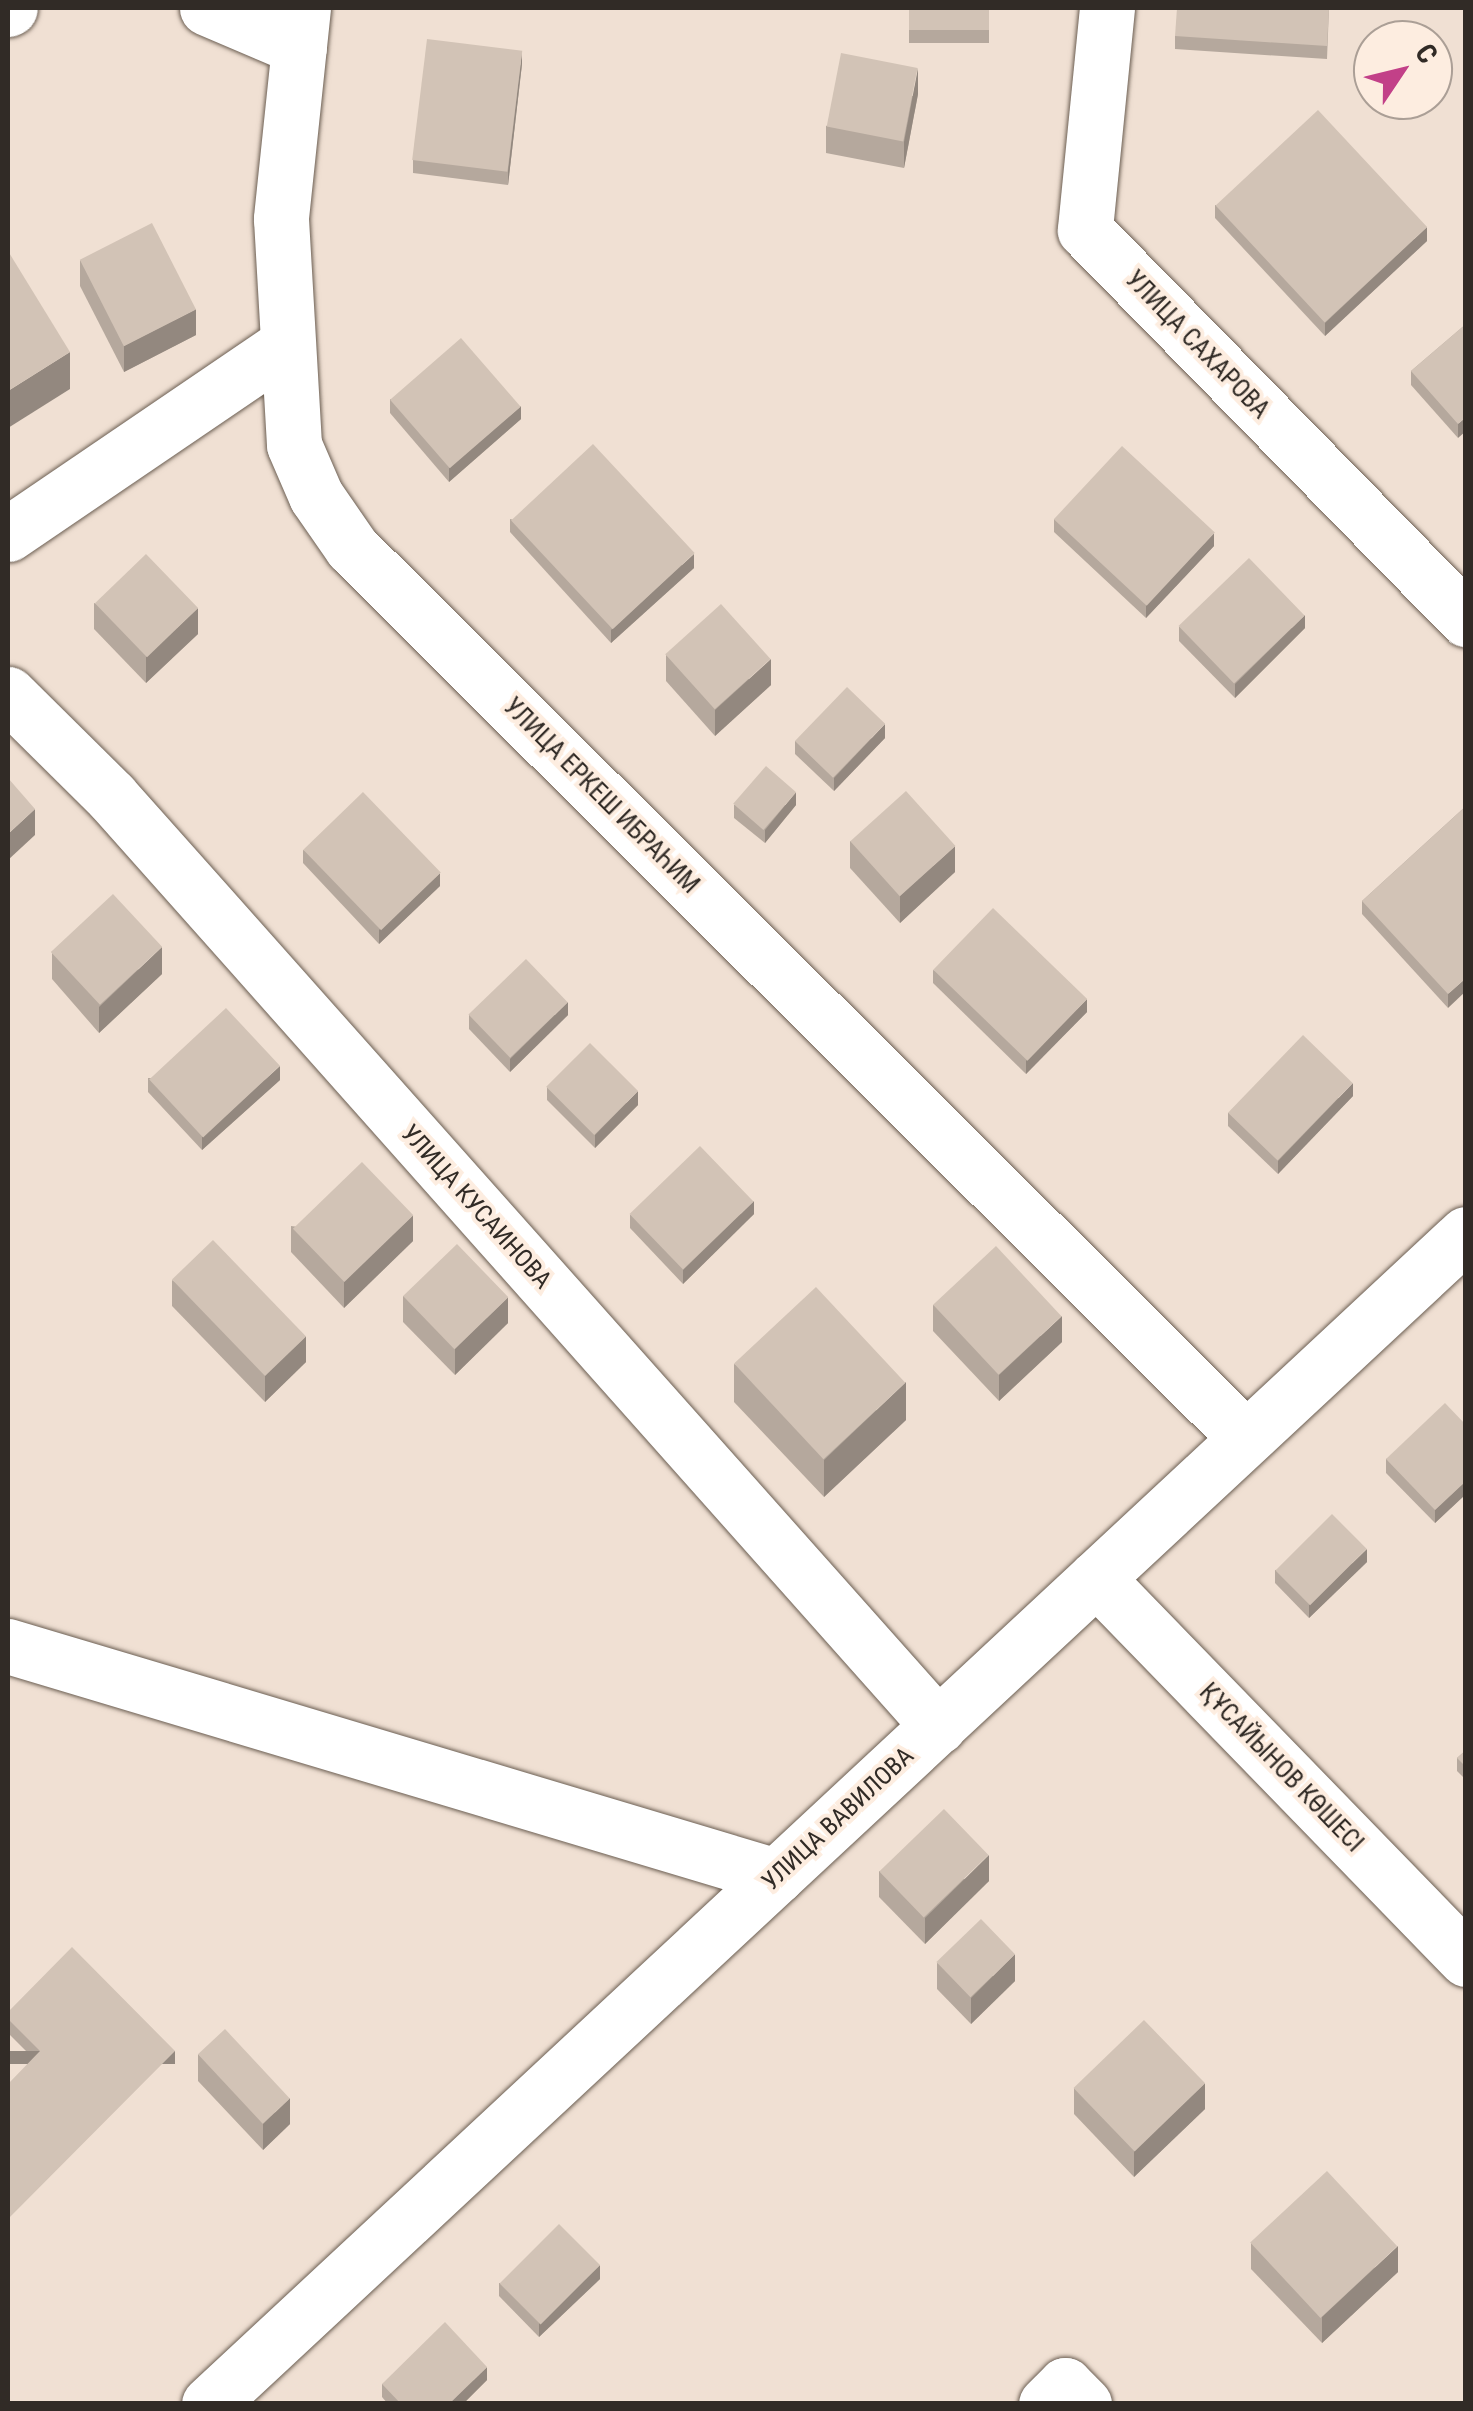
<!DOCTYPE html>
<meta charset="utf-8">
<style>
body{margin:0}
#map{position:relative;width:1473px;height:2411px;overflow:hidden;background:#f0e0d3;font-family:"Roboto Condensed",sans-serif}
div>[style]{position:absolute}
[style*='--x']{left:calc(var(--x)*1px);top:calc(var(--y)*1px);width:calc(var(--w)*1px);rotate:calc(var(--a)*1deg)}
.roads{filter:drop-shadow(0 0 2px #6b5e52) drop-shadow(0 0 2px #6b5e52)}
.minor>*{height:55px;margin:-27.5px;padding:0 27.5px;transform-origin:27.5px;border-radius:27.5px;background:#fff}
.wall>*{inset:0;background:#b5a89d;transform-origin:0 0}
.shaded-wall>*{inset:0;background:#93887f;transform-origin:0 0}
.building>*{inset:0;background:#d2c3b6;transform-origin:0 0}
span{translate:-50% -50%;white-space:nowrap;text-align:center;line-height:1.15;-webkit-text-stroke:8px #fdede0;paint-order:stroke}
.street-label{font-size:25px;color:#312b26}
.frame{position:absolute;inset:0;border:10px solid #312b26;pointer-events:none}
.north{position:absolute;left:1353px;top:20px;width:100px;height:100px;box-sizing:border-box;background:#fdede0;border:2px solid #ab9f96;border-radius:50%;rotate:55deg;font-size:28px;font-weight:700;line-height:40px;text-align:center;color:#312b26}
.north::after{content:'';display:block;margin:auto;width:35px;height:45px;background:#c24088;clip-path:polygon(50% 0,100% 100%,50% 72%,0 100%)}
</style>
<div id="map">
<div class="roads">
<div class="minor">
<i style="--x:207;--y:8;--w:100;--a:23"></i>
<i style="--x:303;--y:8;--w:212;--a:96"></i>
<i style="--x:281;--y:219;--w:226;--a:86.7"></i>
<i style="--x:294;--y:445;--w:56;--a:66.7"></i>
<i style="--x:316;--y:496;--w:63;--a:55.3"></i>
<i style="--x:352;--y:548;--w:1261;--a:44.87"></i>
<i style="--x:1107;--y:8;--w:223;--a:95.7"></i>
<i style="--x:1085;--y:230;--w:545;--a:45.6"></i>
<i style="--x:8;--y:9;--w:2;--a:-27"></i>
<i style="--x:8;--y:534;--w:335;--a:-34.2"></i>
<i style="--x:8;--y:694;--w:145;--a:44.7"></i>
<i style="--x:111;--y:796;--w:1245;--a:48.35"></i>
<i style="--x:1096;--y:1578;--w:531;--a:45.84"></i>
<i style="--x:8;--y:1646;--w:802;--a:16.67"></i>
<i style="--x:209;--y:2404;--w:1717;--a:-42.95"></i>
<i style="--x:1046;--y:2404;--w:27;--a:-45"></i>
<i style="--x:1065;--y:2385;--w:27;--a:45"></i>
</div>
</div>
<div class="wall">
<i style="left:909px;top:8px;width:80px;height:35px"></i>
<i style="clip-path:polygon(1329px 8px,1327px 59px,1175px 49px,1175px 36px)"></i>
<i style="clip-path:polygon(522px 64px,508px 185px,413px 173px,413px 160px)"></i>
<i style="clip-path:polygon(918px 94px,904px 168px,826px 153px,826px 126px)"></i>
<i style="clip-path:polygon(1215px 205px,1427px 241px,1325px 336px,1215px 218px)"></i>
<i style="clip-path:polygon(80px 260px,196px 335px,124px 372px,80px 286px)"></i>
<i style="clip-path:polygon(1466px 324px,1458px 438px,1411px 385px,1411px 371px)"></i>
<i style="clip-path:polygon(390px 399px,521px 419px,449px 482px,390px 413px)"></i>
<i style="clip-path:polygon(510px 519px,694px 568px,611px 643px,510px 532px)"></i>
<i style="clip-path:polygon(1054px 519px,1214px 546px,1146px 618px,1054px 532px)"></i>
<i style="clip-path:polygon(94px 603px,198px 634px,146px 683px,94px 629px)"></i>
<i style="clip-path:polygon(1179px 627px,1305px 628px,1235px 698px,1179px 641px)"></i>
<i style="clip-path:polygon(666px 655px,771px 685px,715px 736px,666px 681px)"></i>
<i style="clip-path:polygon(885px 738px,834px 791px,795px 754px,795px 741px)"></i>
<i style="clip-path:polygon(734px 805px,796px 805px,765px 843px,734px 818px)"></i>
<i style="clip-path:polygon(1466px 806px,1448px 1008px,1362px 914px,1362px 901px)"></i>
<i style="clip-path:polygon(850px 841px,955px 872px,900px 923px,850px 868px)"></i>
<i style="clip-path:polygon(303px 850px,440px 886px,379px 944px,303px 863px)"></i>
<i style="clip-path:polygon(52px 953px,162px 974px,99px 1033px,52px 979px)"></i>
<i style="clip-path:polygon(933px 970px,1087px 1012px,1026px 1074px,933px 983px)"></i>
<i style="clip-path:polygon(469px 1015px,568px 1015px,510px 1072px,469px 1029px)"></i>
<i style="clip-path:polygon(148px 1078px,280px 1080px,202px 1150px,148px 1092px)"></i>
<i style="clip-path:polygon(547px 1087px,638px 1105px,595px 1148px,547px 1100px)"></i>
<i style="clip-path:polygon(1353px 1096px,1278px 1174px,1228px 1126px,1228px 1113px)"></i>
<i style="clip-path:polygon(754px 1214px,683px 1284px,630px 1228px,630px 1215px)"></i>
<i style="clip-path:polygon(291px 1226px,413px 1241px,344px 1308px,291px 1252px)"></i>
<i style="clip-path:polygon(172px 1280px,306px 1362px,265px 1402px,172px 1306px)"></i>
<i style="clip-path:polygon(403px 1296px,508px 1323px,455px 1375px,403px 1322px)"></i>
<i style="clip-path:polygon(933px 1305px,1062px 1342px,999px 1401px,933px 1331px)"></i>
<i style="clip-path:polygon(734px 1364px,906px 1420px,824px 1497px,734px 1402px)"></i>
<i style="clip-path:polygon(1466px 1425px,1466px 1494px,1435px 1523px,1386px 1473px,1386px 1459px)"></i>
<i style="clip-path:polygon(1367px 1562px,1309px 1618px,1275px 1583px,1275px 1570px)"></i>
<i style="clip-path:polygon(1466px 1750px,1466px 1780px,1457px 1771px,1457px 1758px)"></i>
<i style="clip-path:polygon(879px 1871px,989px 1881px,925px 1944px,879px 1897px)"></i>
<i style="clip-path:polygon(937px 1963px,1015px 1981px,971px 2024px,937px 1989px)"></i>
<i style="clip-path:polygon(8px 2012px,175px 2064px,33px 2058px,8px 2033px)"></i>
<i style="clip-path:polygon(198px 2054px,290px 2124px,263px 2150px,198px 2081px)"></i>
<i style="clip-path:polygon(1074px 2088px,1205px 2109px,1134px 2177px,1074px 2114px)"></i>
<i style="clip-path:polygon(1251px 2243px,1398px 2272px,1322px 2343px,1251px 2269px)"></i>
<i style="clip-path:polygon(600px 2279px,539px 2337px,499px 2296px,499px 2283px)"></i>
<i style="clip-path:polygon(487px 2380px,463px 2404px,388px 2404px,382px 2397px,382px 2384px)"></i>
</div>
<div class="shaded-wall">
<i style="clip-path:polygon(522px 51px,522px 64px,508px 185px,508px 171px)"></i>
<i style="clip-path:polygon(918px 68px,918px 94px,904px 168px,904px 142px)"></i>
<i style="clip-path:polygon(1427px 227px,1427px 241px,1325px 336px,1325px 323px)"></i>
<i style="clip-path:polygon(196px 309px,196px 335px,124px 372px,124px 346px)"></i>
<i style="clip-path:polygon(70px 352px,70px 389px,8px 428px,8px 391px)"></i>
<i style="clip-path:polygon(521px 406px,521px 419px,449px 482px,449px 468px)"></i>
<i style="clip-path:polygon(1466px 417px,1466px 431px,1458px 438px,1458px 424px)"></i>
<i style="clip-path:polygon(1214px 533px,1214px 546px,1146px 618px,1146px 605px)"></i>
<i style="clip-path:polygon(694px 554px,694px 568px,611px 643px,611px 630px)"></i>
<i style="clip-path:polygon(198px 608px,198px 634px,146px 683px,146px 657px)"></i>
<i style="clip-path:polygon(1305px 615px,1305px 628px,1235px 698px,1235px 684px)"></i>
<i style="clip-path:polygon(771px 659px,771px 685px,715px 736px,715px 710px)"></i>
<i style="clip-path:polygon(885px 724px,885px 738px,834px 791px,834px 778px)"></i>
<i style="clip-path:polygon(796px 792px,796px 805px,765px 843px,765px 830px)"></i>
<i style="clip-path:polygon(35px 809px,35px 835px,8px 860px,8px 834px)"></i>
<i style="clip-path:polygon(955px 846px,955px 872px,900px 923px,900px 896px)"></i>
<i style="clip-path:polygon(440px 873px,440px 886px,379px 944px,379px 930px)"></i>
<i style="clip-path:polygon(162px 947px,162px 974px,99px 1033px,99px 1007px)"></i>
<i style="clip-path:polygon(1466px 978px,1466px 991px,1448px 1008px,1448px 994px)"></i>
<i style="clip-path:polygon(1087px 999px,1087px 1012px,1026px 1074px,1026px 1061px)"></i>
<i style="clip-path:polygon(568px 1002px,568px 1015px,510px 1072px,510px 1059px)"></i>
<i style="clip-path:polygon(280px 1066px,280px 1080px,202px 1150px,202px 1137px)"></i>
<i style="clip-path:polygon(1353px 1083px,1353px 1096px,1278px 1174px,1278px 1161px)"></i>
<i style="clip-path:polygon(638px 1091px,638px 1105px,595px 1148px,595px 1135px)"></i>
<i style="clip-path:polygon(754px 1201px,754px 1214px,683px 1284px,683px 1270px)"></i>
<i style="clip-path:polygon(413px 1215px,413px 1241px,344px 1308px,344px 1281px)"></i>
<i style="clip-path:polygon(508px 1297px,508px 1323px,455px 1375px,455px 1349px)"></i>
<i style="clip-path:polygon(1062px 1316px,1062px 1342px,999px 1401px,999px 1375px)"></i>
<i style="clip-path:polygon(306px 1336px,306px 1362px,265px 1402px,265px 1375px)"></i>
<i style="clip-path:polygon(906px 1382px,906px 1420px,824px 1497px,824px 1460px)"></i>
<i style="clip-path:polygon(1466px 1481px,1466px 1494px,1435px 1523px,1435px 1510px)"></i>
<i style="clip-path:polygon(1367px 1549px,1367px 1562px,1309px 1618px,1309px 1605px)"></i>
<i style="clip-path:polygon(989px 1855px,989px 1881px,925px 1944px,925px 1918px)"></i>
<i style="clip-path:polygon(1015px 1954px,1015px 1981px,971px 2024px,971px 1998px)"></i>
<i style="left:175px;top:2051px;width:13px;height:237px;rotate:90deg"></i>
<i style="clip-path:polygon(1205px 2083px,1205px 2109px,1134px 2177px,1134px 2151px)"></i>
<i style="clip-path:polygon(290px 2098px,290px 2124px,263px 2150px,263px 2124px)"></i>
<i style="clip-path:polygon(1398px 2246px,1398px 2272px,1322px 2343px,1322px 2317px)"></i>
<i style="clip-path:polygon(600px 2265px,600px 2279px,539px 2337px,539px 2324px)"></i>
<i style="clip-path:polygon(487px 2367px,487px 2380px,463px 2404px,449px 2404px)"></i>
</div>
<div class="building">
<i style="left:909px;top:8px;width:80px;height:22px"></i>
<i style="clip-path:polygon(1177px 8px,1329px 8px,1327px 46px,1175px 36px)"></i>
<i style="left:427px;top:39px;width:96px;height:122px;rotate:7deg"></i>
<i style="left:841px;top:53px;width:78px;height:75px;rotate:11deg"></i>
<i style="left:1318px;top:110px;width:160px;height:140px;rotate:47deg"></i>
<i style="left:152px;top:223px;width:97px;height:81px;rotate:63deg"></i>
<i style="clip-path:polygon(8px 251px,70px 352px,8px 391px)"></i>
<i style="clip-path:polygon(1466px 324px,1466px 417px,1458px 424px,1411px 371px)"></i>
<i style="left:461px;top:338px;width:91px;height:94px;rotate:49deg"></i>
<i style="left:593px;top:444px;width:149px;height:112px;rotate:47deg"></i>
<i style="left:1122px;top:446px;width:127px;height:100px;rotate:43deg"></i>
<i style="left:146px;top:554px;width:75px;height:71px;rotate:46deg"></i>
<i style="left:1249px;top:558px;width:80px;height:98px;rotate:46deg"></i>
<i style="left:721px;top:604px;width:74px;height:75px;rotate:48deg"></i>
<i style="left:847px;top:687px;width:53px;height:75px;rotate:44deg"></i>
<i style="left:766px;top:766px;width:40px;height:50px;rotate:41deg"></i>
<i style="clip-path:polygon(8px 778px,35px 809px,8px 834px)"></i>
<i style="left:906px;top:791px;width:74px;height:75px;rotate:48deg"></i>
<i style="left:363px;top:792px;width:112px;height:83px;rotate:46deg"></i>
<i style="clip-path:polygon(1466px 806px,1466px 978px,1448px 994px,1362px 901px)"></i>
<i style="left:113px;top:894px;width:72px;height:85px;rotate:47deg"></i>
<i style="left:993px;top:908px;width:131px;height:86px;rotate:44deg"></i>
<i style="left:526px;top:959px;width:60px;height:80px;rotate:46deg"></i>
<i style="left:226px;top:1008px;width:79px;height:105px;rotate:47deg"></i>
<i style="left:1303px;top:1035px;width:69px;height:108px;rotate:44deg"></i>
<i style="left:590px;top:1043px;width:68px;height:62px;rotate:45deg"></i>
<i style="left:700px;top:1146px;width:77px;height:98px;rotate:46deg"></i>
<i style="left:362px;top:1162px;width:74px;height:96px;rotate:46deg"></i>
<i style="left:213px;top:1240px;width:134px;height:57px;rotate:46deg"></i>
<i style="left:457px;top:1244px;width:74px;height:75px;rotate:46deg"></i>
<i style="left:996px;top:1246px;width:96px;height:86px;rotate:47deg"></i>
<i style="left:816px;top:1287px;width:131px;height:112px;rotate:47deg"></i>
<i style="clip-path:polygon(1445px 1403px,1466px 1425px,1466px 1481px,1435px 1510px,1386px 1459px)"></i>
<i style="left:1332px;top:1514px;width:49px;height:80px;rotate:45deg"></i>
<i style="clip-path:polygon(1466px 1750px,1466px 1767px,1457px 1758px)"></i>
<i style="left:944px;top:1809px;width:64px;height:90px;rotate:46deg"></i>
<i style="left:981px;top:1919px;width:49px;height:62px;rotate:46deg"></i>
<i style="clip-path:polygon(72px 1947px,175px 2051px,8px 2219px,8px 2084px,40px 2051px,8px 2019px,8px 2012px)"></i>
<i style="left:1144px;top:2020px;width:88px;height:98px;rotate:46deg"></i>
<i style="left:225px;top:2029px;width:95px;height:37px;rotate:47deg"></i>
<i style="left:1327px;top:2171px;width:103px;height:105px;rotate:47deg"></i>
<i style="left:559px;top:2224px;width:58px;height:84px;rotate:45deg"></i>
<i style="clip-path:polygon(445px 2322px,487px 2367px,449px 2404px,401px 2404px,382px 2384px)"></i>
</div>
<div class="street-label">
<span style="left:1197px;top:345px;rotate:46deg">УЛИЦА САХАРОВА</span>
<span style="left:601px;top:796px;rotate:45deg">УЛИЦА ЕРКЕШ ИБРАҺИМ</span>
<span style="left:476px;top:1207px;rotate:48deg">УЛИЦА КУСАИНОВА</span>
<span style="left:1281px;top:1768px;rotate:46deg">ҚҰСАЙЫНОВ КӨШЕСІ</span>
<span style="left:838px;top:1819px;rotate:-43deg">УЛИЦА ВАВИЛОВА</span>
</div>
<div class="frame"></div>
<div class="north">С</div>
</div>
